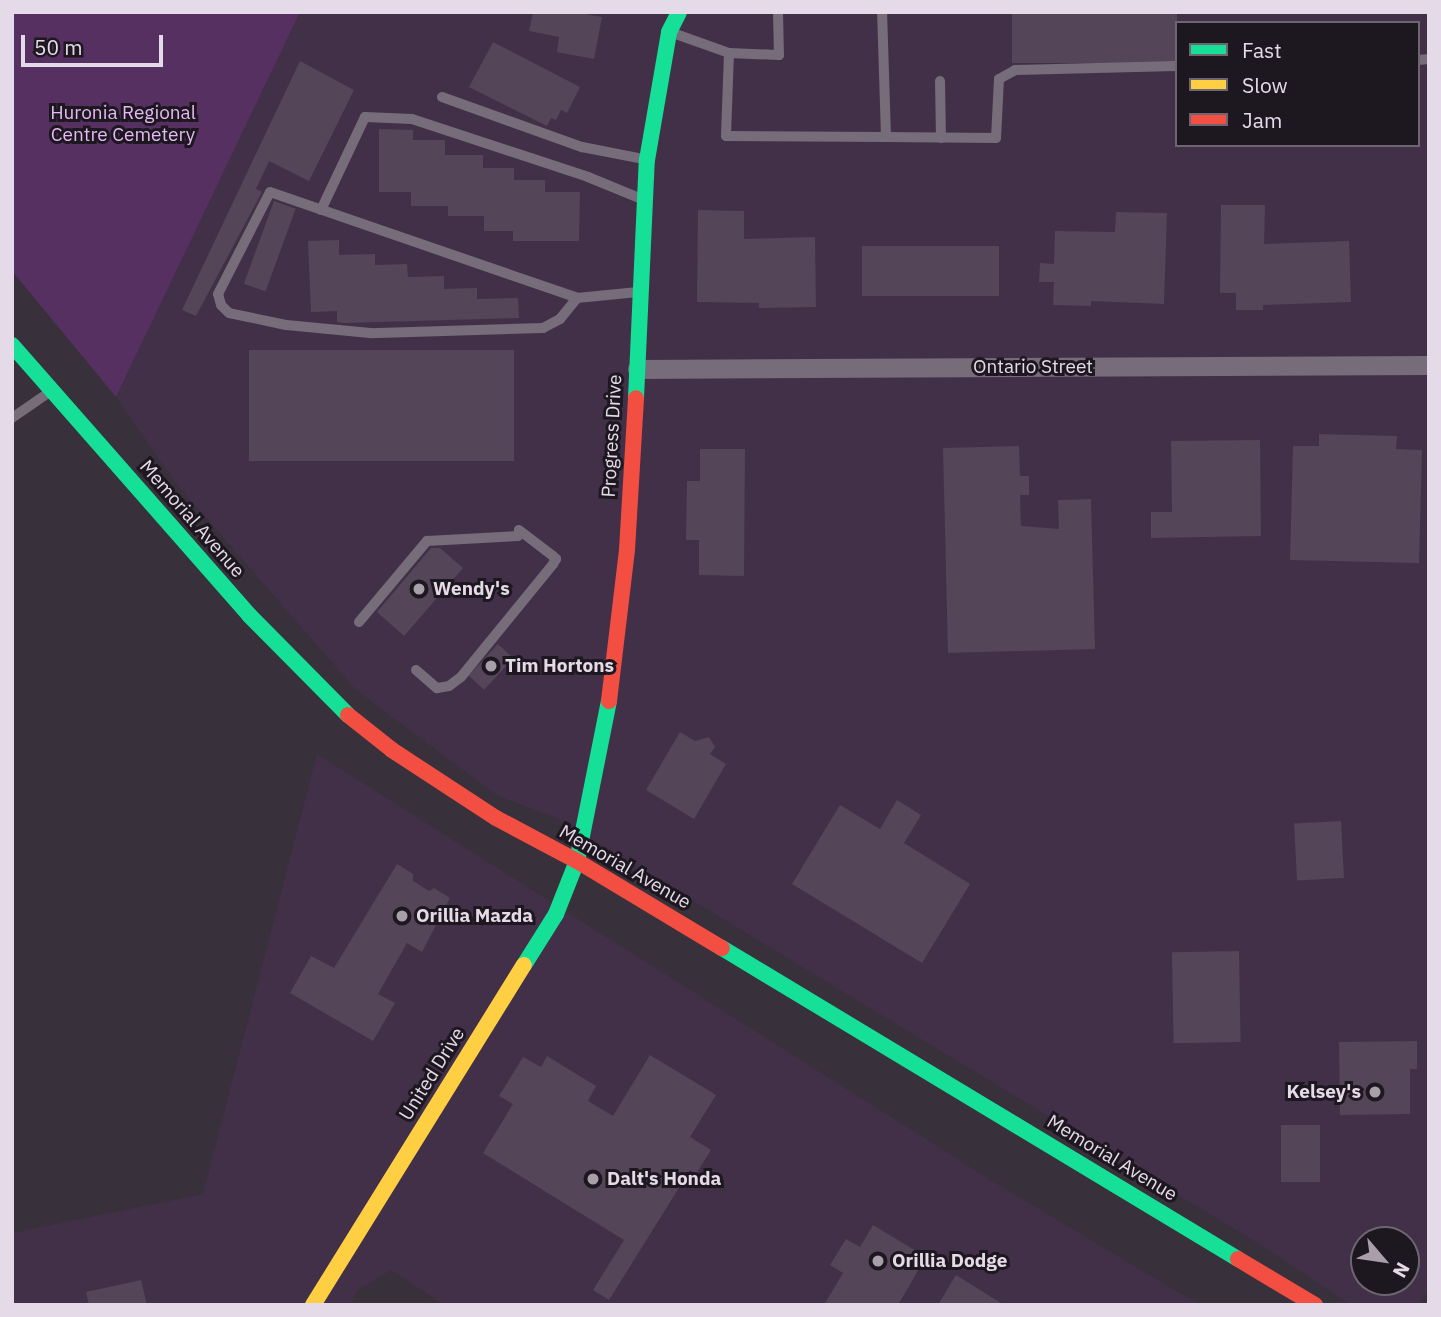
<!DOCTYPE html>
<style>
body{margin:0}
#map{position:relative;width:1441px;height:1317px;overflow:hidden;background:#38303a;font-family:"IBM Plex Sans",sans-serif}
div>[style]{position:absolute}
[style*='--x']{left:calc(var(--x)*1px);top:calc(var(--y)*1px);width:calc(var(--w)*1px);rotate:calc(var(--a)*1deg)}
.built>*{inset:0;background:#423048}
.green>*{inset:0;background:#553061}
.building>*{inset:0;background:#544558;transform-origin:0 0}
.lane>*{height:10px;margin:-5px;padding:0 5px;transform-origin:5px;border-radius:5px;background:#766c7a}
.street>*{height:19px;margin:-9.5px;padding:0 9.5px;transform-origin:9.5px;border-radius:9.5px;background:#766c7a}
.fast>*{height:16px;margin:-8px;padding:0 8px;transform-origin:8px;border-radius:8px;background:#16e098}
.slow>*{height:16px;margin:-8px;padding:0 8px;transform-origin:8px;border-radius:8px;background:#ffcf43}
.jam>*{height:16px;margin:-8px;padding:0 8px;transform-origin:8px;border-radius:8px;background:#f24e42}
.dots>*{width:19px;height:19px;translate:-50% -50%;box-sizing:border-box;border:4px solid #1d1720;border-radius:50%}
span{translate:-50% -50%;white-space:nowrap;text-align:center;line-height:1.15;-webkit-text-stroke:6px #1d1720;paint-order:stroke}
.park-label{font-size:19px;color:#e5b9f3}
.street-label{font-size:19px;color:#e5dbe8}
.poi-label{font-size:19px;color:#e5dbe8;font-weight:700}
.left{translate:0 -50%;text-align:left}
.right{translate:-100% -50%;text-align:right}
.frame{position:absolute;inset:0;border:14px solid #e5dbe8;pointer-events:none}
.legend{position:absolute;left:1175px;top:21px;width:245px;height:126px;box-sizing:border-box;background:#1d1720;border:2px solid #6d6570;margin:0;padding:9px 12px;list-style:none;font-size:21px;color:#e5dbe8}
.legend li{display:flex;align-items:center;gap:14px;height:35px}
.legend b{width:35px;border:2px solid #6d6570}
.north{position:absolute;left:1350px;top:1226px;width:70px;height:70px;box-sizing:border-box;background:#1d1720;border:2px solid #6d6570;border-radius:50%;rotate:119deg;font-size:19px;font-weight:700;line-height:28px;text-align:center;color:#e5dbe8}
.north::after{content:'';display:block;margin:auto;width:24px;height:32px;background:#a89fab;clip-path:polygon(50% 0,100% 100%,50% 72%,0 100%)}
.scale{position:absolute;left:21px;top:35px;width:142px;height:32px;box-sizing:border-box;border:4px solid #e5dbe8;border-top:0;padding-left:9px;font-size:21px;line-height:24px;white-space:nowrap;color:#e5dbe8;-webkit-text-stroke:5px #1d1720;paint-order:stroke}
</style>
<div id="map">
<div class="built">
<i style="clip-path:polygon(evenodd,300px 12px,1429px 12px,1429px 1289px,1419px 1305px,1351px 1305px,1264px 1247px,555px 817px,498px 796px,356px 690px,175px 482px,116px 397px,300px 12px,1177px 23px,1418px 23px,1418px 145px,1177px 145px,1177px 23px,300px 12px,1364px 1240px,1406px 1240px,1406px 1282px,1364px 1282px,1364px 1240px)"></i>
<i style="clip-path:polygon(317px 754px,997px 1184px,1200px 1305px,444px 1305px,391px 1270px,358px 1290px,350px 1305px,12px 1305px,12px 1233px,203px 1194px)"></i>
</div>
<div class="green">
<i style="clip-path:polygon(12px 12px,300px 12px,116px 397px,12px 271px)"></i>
</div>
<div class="building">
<i style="clip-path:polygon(533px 12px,574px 12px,602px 17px,594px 59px,557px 52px,559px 37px,529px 31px)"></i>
<i style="left:1012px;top:12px;width:165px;height:51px"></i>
<i style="clip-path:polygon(493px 42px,580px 87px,567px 113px,561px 110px,556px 120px,551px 118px,547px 126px,469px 87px)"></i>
<i style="clip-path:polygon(300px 61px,354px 90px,309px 181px,269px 161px,256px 189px,262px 192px,196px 316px,182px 310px)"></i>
<i style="clip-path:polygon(379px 129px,413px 130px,413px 140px,445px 140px,445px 155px,483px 155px,483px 168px,514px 168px,514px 180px,545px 180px,545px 192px,580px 192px,579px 241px,513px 241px,513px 231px,484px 231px,484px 216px,448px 216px,448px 206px,411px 206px,411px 192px,379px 192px)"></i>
<i style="left:274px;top:201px;width:23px;height:88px;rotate:20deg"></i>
<i style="clip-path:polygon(1221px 205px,1265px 205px,1264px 244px,1349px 241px,1351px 302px,1263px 305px,1263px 310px,1236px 310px,1236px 293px,1220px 293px)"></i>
<i style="clip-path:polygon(698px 210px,744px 211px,744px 239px,815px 237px,816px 307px,759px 308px,759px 303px,697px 302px)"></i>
<i style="clip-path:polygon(1116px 212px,1167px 213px,1164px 304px,1091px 301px,1091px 306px,1053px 305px,1054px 282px,1039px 282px,1040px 263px,1054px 264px,1055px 231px,1115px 232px)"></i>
<i style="clip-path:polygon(339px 240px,339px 255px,375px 254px,375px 265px,407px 264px,408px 277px,444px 276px,444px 289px,477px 288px,477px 299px,518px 298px,519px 318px,344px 323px,337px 322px,337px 311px,311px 312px,308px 241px)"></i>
<i style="left:999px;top:246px;width:50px;height:137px;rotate:90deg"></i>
<i style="left:249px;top:350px;width:265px;height:111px"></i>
<i style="clip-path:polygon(1319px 434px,1397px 436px,1396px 449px,1422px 450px,1419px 563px,1290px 560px,1293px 446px,1319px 446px)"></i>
<i style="clip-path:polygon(1260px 440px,1261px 536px,1151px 538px,1151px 512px,1172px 512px,1171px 441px)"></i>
<i style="clip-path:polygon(1019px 446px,1020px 476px,1029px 476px,1029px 495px,1020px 495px,1021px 526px,1059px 529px,1058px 500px,1091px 499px,1095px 649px,948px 653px,943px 448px)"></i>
<i style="clip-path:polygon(700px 449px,745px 449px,744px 576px,699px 575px,699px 540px,686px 540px,687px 481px,700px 481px)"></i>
<i style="clip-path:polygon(431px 548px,440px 548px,463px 568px,404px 636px,377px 612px)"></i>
<i style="left:498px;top:644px;width:21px;height:43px;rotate:43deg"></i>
<i style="clip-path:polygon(680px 732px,695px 741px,709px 737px,715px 747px,710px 754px,726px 764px,694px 819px,646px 790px)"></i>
<i style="clip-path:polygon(897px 800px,921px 815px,904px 843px,970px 884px,922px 963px,792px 884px,840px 805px,880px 829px)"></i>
<i style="left:1341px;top:821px;width:57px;height:47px;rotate:87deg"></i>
<i style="clip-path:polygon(397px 864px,413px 874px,413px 881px,429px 891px,434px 888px,450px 898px,422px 952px,407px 943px,378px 994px,395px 1003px,373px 1041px,290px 993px,311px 956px,334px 968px)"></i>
<i style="left:1239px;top:951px;width:91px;height:67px;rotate:89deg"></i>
<i style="clip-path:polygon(1417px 1041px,1417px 1069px,1410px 1069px,1410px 1114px,1340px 1115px,1339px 1042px)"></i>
<i style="clip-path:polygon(650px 1055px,716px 1095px,690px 1137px,711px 1150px,696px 1174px,690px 1170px,609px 1300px,593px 1290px,624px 1240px,483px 1153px,513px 1104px,499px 1096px,523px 1057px,541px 1067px,547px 1056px,596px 1086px,588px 1101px,613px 1116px)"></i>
<i style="left:1281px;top:1125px;width:39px;height:57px"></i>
<i style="clip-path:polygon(873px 1225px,926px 1257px,898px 1305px,824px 1305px,843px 1273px,830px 1265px,846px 1239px,860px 1247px)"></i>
<i style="clip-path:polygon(956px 1275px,1004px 1305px,938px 1305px)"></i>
<i style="clip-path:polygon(141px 1280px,147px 1305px,89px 1305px,86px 1292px)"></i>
</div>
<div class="lane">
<i style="--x:778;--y:12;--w:43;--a:88.7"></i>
<i style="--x:779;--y:55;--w:50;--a:-177.7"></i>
<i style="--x:729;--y:53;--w:83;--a:92.1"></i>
<i style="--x:726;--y:136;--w:160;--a:0.4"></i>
<i style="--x:886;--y:137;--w:125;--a:-91.8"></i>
<i style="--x:670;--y:32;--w:63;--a:19.6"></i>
<i style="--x:1418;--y:60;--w:11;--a:-5"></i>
<i style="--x:940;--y:81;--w:57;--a:89"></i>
<i style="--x:442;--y:97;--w:149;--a:19.7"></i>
<i style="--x:582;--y:147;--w:62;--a:11.1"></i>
<i style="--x:886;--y:137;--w:110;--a:0.5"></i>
<i style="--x:996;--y:138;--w:59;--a:-87.1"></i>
<i style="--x:999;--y:79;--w:18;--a:-29"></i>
<i style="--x:1015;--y:70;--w:162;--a:-1.4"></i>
<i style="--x:321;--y:210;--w:103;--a:-64.7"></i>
<i style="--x:365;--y:117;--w:47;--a:2.4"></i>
<i style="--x:412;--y:119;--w:185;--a:18.2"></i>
<i style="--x:588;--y:177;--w:61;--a:22.3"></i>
<i style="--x:577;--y:298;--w:27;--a:129"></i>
<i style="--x:560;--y:319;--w:19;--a:152"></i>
<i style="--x:543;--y:328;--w:173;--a:178.3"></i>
<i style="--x:370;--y:333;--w:84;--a:-174.6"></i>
<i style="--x:286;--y:325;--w:58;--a:-168.1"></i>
<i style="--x:229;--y:313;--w:11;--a:-135"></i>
<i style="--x:221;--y:305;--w:11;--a:-105"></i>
<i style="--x:218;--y:294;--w:114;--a:-63"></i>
<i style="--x:270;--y:192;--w:325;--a:19"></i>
<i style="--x:577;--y:298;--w:61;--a:-5.6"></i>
<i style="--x:12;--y:418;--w:47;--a:-34.7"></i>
<i style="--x:359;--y:622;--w:106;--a:-50"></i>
<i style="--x:427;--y:541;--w:91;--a:-3.1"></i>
<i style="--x:416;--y:670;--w:28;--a:41"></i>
<i style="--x:437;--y:688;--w:12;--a:-9"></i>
<i style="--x:449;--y:686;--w:15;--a:-37"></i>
<i style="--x:461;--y:677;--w:146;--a:-50.8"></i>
<i style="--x:553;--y:564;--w:6;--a:-59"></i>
<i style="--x:556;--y:559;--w:4;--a:-135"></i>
<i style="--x:553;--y:556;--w:43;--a:-142.6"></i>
</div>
<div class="street">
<i style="--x:637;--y:369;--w:792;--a:-0.29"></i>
</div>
<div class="fast">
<i style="--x:12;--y:345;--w:359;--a:48.7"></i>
<i style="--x:249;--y:615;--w:141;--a:45.3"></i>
<i style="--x:636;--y:398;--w:238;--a:-87.4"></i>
<i style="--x:647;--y:160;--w:130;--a:-80.2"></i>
<i style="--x:669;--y:32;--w:22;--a:-63"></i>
<i style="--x:722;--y:948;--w:602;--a:31.08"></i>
<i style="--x:524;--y:965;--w:60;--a:-57.9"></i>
<i style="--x:556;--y:914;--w:57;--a:-68.4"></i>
<i style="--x:577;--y:861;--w:163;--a:-78.7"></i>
</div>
<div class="slow">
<i style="--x:313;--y:1305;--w:400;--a:-58.2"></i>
</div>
<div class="jam">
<i style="--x:609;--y:701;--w:152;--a:-83.2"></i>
<i style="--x:627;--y:550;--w:152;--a:-86.6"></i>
<i style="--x:348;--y:715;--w:56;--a:38.5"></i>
<i style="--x:392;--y:750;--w:124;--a:33.2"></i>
<i style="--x:496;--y:818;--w:92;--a:28"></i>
<i style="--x:577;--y:861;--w:169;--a:31"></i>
<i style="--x:1238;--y:1259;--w:90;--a:30.9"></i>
</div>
<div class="dots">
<i style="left:419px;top:589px;background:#a89fab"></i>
<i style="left:491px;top:666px;background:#a89fab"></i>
<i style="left:402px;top:916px;background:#a89fab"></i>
<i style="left:1375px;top:1092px;background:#a89fab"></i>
<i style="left:593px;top:1179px;background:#a89fab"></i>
<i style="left:878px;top:1261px;background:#a89fab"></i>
</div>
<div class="park-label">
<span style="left:123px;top:124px">Huronia Regional<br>Centre Cemetery</span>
</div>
<div class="street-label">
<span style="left:1033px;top:367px">Ontario Street</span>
<span style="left:612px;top:436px;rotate:-87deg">Progress Drive</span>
<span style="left:192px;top:519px;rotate:49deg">Memorial Avenue</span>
<span style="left:625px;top:867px;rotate:30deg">Memorial Avenue</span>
<span style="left:432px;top:1074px;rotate:-58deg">United Drive</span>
<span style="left:1112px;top:1158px;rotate:31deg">Memorial Avenue</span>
</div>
<div class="poi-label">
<span class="left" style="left:433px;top:589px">Wendy's</span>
<span class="left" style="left:505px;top:666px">Tim Hortons</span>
<span class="left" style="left:416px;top:916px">Orillia Mazda</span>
<span class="right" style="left:1361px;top:1092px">Kelsey's</span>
<span class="left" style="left:607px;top:1179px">Dalt's Honda</span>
<span class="left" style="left:892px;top:1261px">Orillia Dodge</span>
</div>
<div class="frame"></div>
<ul class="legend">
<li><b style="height:9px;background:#16e098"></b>Fast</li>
<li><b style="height:9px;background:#ffcf43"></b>Slow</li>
<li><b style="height:9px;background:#f24e42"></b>Jam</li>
</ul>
<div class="north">N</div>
<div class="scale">50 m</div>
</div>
